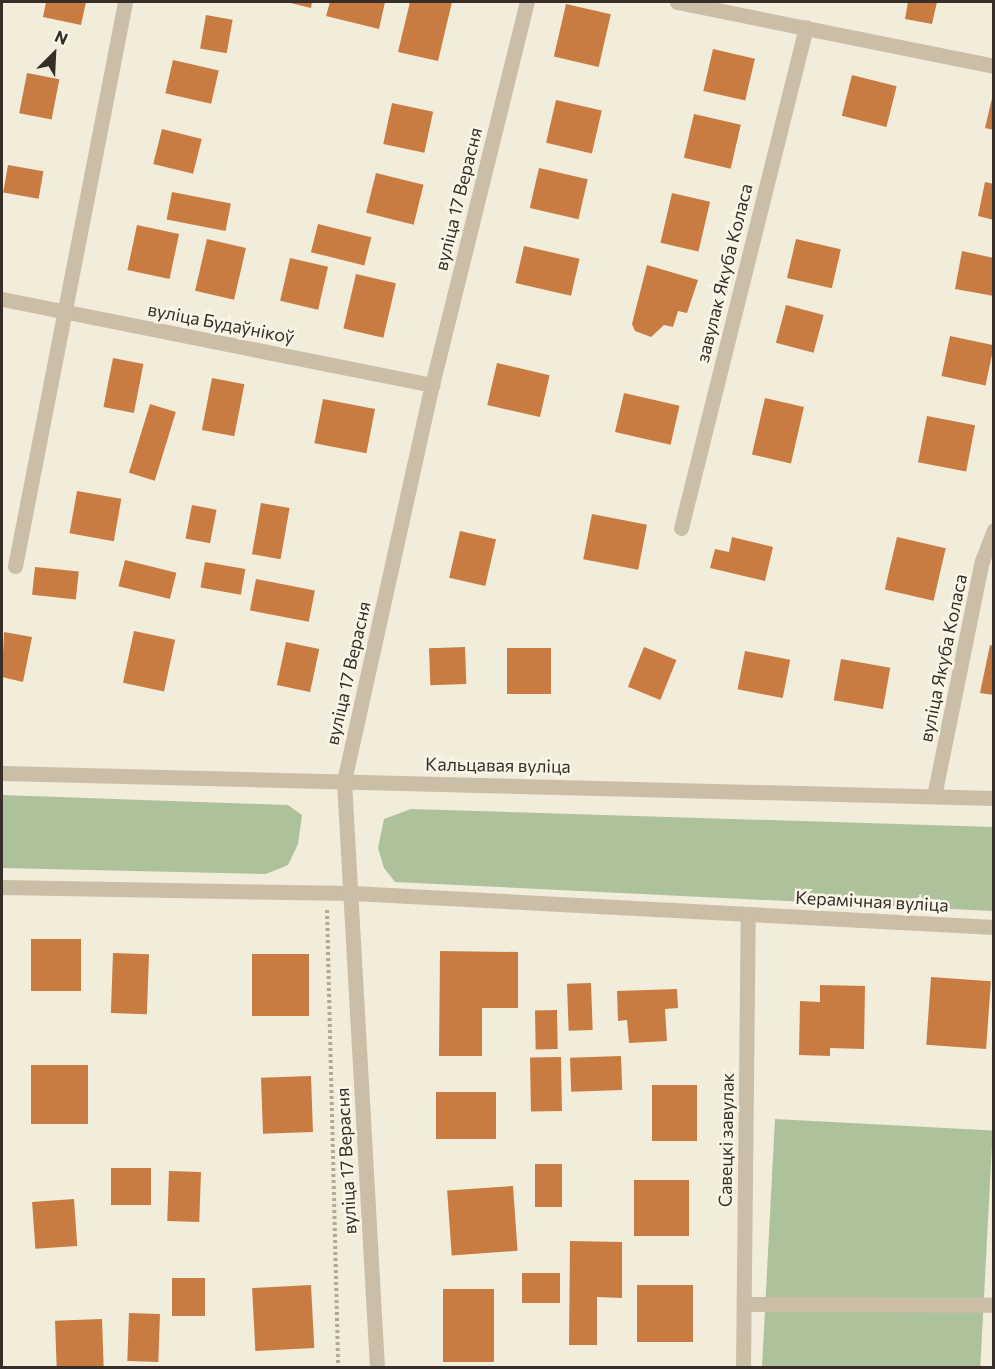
<!DOCTYPE html>
<meta charset="utf-8">
<style>
body{margin:0}
#map{position:relative;width:995px;height:1369px;overflow:hidden;background:#f2ecdb;font-family:Commissioner,sans-serif}
div>[style]{position:absolute}
[style*='--x']{left:calc(var(--x)*1px);top:calc(var(--y)*1px);width:calc(var(--w)*1px);rotate:calc(var(--a)*1deg)}
.green>*{inset:0;background:#adc29a;transform-origin:0 0}
.building>*{inset:0;background:#c97c42;transform-origin:0 0}
.path>*{height:4px;margin-top:-2px;transform-origin:0;background:repeating-linear-gradient(90deg,#b6a890 0 3px,transparent 0 6px)}
.service>*{height:15px;margin:-7.5px;padding:0 7.5px;transform-origin:7.5px;border-radius:7.5px;background:#cbbea6}
.minor>*{height:15px;margin:-7.5px;padding:0 7.5px;transform-origin:7.5px;border-radius:7.5px;background:#cbbea6}
.tertiary>*{height:15px;margin:-7.5px;padding:0 7.5px;transform-origin:7.5px;border-radius:7.5px;background:#cbbea6}
span{translate:-50% -50%;white-space:nowrap;text-align:center;line-height:1.15;-webkit-text-stroke:5px #faf5e7;paint-order:stroke}
.street-label{font-size:18px;color:#372f27}
.frame{position:absolute;inset:0;border:3px solid #372f27;pointer-events:none}
.north{position:absolute;left:24px;top:24px;width:60px;height:60px;-webkit-text-stroke:4px #faf5e7;paint-order:stroke;rotate:24deg;font-size:16px;font-weight:700;line-height:24px;text-align:center;color:#372f27}
.north::after{content:'';display:block;margin:auto;width:21px;height:27px;background:#372f27;clip-path:polygon(50% 0,100% 100%,50% 72%,0 100%)}
</style>
<div id="map">
<div class="green">
<i style="clip-path:polygon(2px 795px,288px 805px,302px 815px,298px 844px,288px 865px,266px 874px,2px 868px)"></i>
<i style="clip-path:polygon(411px 809px,993px 827px,993px 911px,395px 882px,384px 868px,378px 848px,384px 819px)"></i>
<i style="left:775px;top:1119px;width:218px;height:249px;rotate:3deg"></i>
</div>
<div class="building">
<i style="clip-path:polygon(46px 2px,86px 2px,81px 25px,43px 17px)"></i>
<i style="clip-path:polygon(286px 2px,312px 2px,311px 8px)"></i>
<i style="clip-path:polygon(330px 2px,385px 2px,379px 29px,326px 16px)"></i>
<i style="clip-path:polygon(410px 2px,452px 2px,438px 61px,398px 52px)"></i>
<i style="clip-path:polygon(908px 2px,937px 2px,932px 24px,905px 19px)"></i>
<i style="left:566px;top:4px;width:46px;height:54px;rotate:13deg"></i>
<i style="left:206px;top:15px;width:27px;height:34px;rotate:10deg"></i>
<i style="left:713px;top:49px;width:43px;height:43px;rotate:13deg"></i>
<i style="left:173px;top:60px;width:47px;height:34px;rotate:13deg"></i>
<i style="left:27px;top:73px;width:33px;height:41px;rotate:11deg"></i>
<i style="left:852px;top:75px;width:46px;height:42px;rotate:14deg"></i>
<i style="clip-path:polygon(994px 90px,994px 130px,985px 128px)"></i>
<i style="left:556px;top:100px;width:47px;height:44px;rotate:13deg"></i>
<i style="left:392px;top:103px;width:42px;height:42px;rotate:12deg"></i>
<i style="left:694px;top:114px;width:48px;height:45px;rotate:13deg"></i>
<i style="left:162px;top:129px;width:41px;height:36px;rotate:14deg"></i>
<i style="left:8px;top:165px;width:36px;height:28px;rotate:10deg"></i>
<i style="left:539px;top:168px;width:50px;height:41px;rotate:13deg"></i>
<i style="left:376px;top:173px;width:49px;height:41px;rotate:14deg"></i>
<i style="clip-path:polygon(985px 182px,994px 184px,994px 220px,978px 216px)"></i>
<i style="left:172px;top:192px;width:60px;height:28px;rotate:11deg"></i>
<i style="left:672px;top:193px;width:39px;height:51px;rotate:13deg"></i>
<i style="left:318px;top:224px;width:55px;height:29px;rotate:14deg"></i>
<i style="left:137px;top:225px;width:43px;height:46px;rotate:12deg"></i>
<i style="left:207px;top:239px;width:40px;height:53px;rotate:13deg"></i>
<i style="left:796px;top:239px;width:46px;height:40px;rotate:13deg"></i>
<i style="left:524px;top:246px;width:57px;height:38px;rotate:13deg"></i>
<i style="clip-path:polygon(962px 251px,994px 258px,994px 296px,955px 289px)"></i>
<i style="left:290px;top:258px;width:39px;height:44px;rotate:13deg"></i>
<i style="clip-path:polygon(647px 265px,698px 280px,687px 313px,678px 311px,673px 327px,664px 325px,651px 337px,635px 331px,632px 324px)"></i>
<i style="left:356px;top:274px;width:41px;height:56px;rotate:13deg"></i>
<i style="left:786px;top:305px;width:39px;height:39px;rotate:15deg"></i>
<i style="left:950px;top:336px;width:45px;height:41px;rotate:12deg"></i>
<i style="left:113px;top:358px;width:31px;height:50px;rotate:11deg"></i>
<i style="left:497px;top:363px;width:54px;height:43px;rotate:13deg"></i>
<i style="left:212px;top:378px;width:33px;height:53px;rotate:11deg"></i>
<i style="left:624px;top:393px;width:57px;height:40px;rotate:13deg"></i>
<i style="left:765px;top:398px;width:40px;height:58px;rotate:13deg"></i>
<i style="left:323px;top:399px;width:53px;height:45px;rotate:11deg"></i>
<i style="left:150px;top:404px;width:27px;height:72px;rotate:17deg"></i>
<i style="left:927px;top:416px;width:49px;height:47px;rotate:11deg"></i>
<i style="left:77px;top:491px;width:45px;height:43px;rotate:10deg"></i>
<i style="left:261px;top:503px;width:29px;height:52px;rotate:10deg"></i>
<i style="left:192px;top:505px;width:25px;height:34px;rotate:11deg"></i>
<i style="left:592px;top:514px;width:56px;height:46px;rotate:11deg"></i>
<i style="left:460px;top:531px;width:37px;height:48px;rotate:13deg"></i>
<i style="clip-path:polygon(732px 537px,773px 547px,765px 581px,710px 568px,715px 549px,729px 552px)"></i>
<i style="left:897px;top:537px;width:50px;height:54px;rotate:13deg"></i>
<i style="left:125px;top:560px;width:53px;height:27px;rotate:14deg"></i>
<i style="left:205px;top:562px;width:41px;height:26px;rotate:10deg"></i>
<i style="left:35px;top:567px;width:44px;height:28px;rotate:6deg"></i>
<i style="left:256px;top:579px;width:60px;height:32px;rotate:11deg"></i>
<i style="left:134px;top:631px;width:42px;height:53px;rotate:12deg"></i>
<i style="clip-path:polygon(4px 632px,32px 637px,23px 682px,2px 677px)"></i>
<i style="left:286px;top:642px;width:34px;height:44px;rotate:12deg"></i>
<i style="clip-path:polygon(990px 645px,994px 646px,994px 695px,980px 693px)"></i>
<i style="left:465px;top:647px;width:37px;height:36px;rotate:88deg"></i>
<i style="left:644px;top:647px;width:35px;height:43px;rotate:22deg"></i>
<i style="left:507px;top:648px;width:44px;height:46px"></i>
<i style="left:745px;top:651px;width:46px;height:39px;rotate:11deg"></i>
<i style="left:841px;top:659px;width:50px;height:42px;rotate:10deg"></i>
<i style="left:31px;top:939px;width:50px;height:52px"></i>
<i style="clip-path:polygon(440px 951px,518px 952px,518px 1008px,482px 1008px,482px 1056px,439px 1056px)"></i>
<i style="left:113px;top:953px;width:36px;height:60px;rotate:2deg"></i>
<i style="left:252px;top:954px;width:57px;height:62px"></i>
<i style="left:931px;top:977px;width:60px;height:68px;rotate:4deg"></i>
<i style="left:591px;top:983px;width:47px;height:24px;rotate:88deg"></i>
<i style="clip-path:polygon(820px 985px,865px 986px,864px 1049px,830px 1048px,830px 1056px,799px 1055px,800px 1001px,820px 1002px)"></i>
<i style="clip-path:polygon(677px 989px,678px 1008px,665px 1009px,667px 1041px,629px 1043px,627px 1020px,618px 1021px,617px 991px)"></i>
<i style="left:557px;top:1010px;width:39px;height:22px;rotate:89deg"></i>
<i style="left:621px;top:1056px;width:34px;height:51px;rotate:88deg"></i>
<i style="left:561px;top:1057px;width:54px;height:31px;rotate:89deg"></i>
<i style="left:31px;top:1065px;width:57px;height:59px"></i>
<i style="left:311px;top:1076px;width:56px;height:50px;rotate:88deg"></i>
<i style="left:652px;top:1085px;width:45px;height:56px"></i>
<i style="left:496px;top:1092px;width:47px;height:60px;rotate:90deg"></i>
<i style="left:535px;top:1164px;width:27px;height:43px"></i>
<i style="left:111px;top:1168px;width:40px;height:37px"></i>
<i style="left:169px;top:1171px;width:32px;height:50px;rotate:2deg"></i>
<i style="left:689px;top:1180px;width:56px;height:55px;rotate:90deg"></i>
<i style="left:513px;top:1186px;width:65px;height:66px;rotate:86deg"></i>
<i style="left:74px;top:1199px;width:47px;height:42px;rotate:86deg"></i>
<i style="clip-path:polygon(570px 1241px,622px 1242px,622px 1298px,597px 1297px,597px 1345px,569px 1345px)"></i>
<i style="left:522px;top:1273px;width:38px;height:30px"></i>
<i style="left:172px;top:1278px;width:33px;height:38px"></i>
<i style="left:311px;top:1285px;width:63px;height:59px;rotate:87deg"></i>
<i style="left:637px;top:1285px;width:56px;height:57px"></i>
<i style="left:443px;top:1289px;width:51px;height:73px"></i>
<i style="left:129px;top:1313px;width:31px;height:48px;rotate:2deg"></i>
<i style="left:102px;top:1319px;width:47px;height:47px;rotate:88deg"></i>
</div>
<div class="path">
<i style="--x:327;--y:910;--w:458;--a:88.6"></i>
</div>
<div class="service">
<i style="--x:744;--y:1304;--w:250;--a:0.2"></i>
</div>
<div class="minor">
<i style="--x:677;--y:2;--w:323;--a:11.4"></i>
<i style="--x:2;--y:299;--w:439;--a:11.3"></i>
<i style="--x:681;--y:528;--w:516;--a:-75.99"></i>
<i style="--x:15;--y:566;--w:575;--a:-78.96"></i>
<i style="--x:2;--y:773;--w:992;--a:1.44"></i>
<i style="--x:934;--y:796;--w:240;--a:-78.5"></i>
<i style="--x:982;--y:561;--w:33;--a:-69"></i>
<i style="--x:2;--y:887;--w:350;--a:1"></i>
<i style="--x:352;--y:893;--w:643;--a:3.03"></i>
<i style="--x:743;--y:1368;--w:454;--a:-89.4"></i>
</div>
<div class="tertiary">
<i style="--x:377;--y:1368;--w:588;--a:-93.22"></i>
<i style="--x:344;--y:781;--w:406;--a:-77.5"></i>
<i style="--x:432;--y:385;--w:395;--a:-76.1"></i>
</div>
<div class="street-label">
<span style="left:458px;top:199px;rotate:-76deg">вуліца 17 Верасня</span>
<span style="left:724px;top:273px;rotate:-76deg">завулак Якуба Коласа</span>
<span style="left:221px;top:323px;rotate:11deg">вуліца Будаўнікоў</span>
<span style="left:943px;top:658px;rotate:-78deg">вуліца Якуба Коласа</span>
<span style="left:348px;top:673px;rotate:-77deg">вуліца 17 Верасня</span>
<span style="left:498px;top:765px;rotate:1deg">Кальцавая вуліца</span>
<span style="left:872px;top:901px;rotate:3deg">Керамічная вуліца</span>
<span style="left:726px;top:1140px;rotate:-89deg">Савецкі завулак</span>
<span style="left:346px;top:1161px;rotate:-93deg">вуліца 17 Верасня</span>
</div>
<div class="frame"></div>
<div class="north">N</div>
</div>
